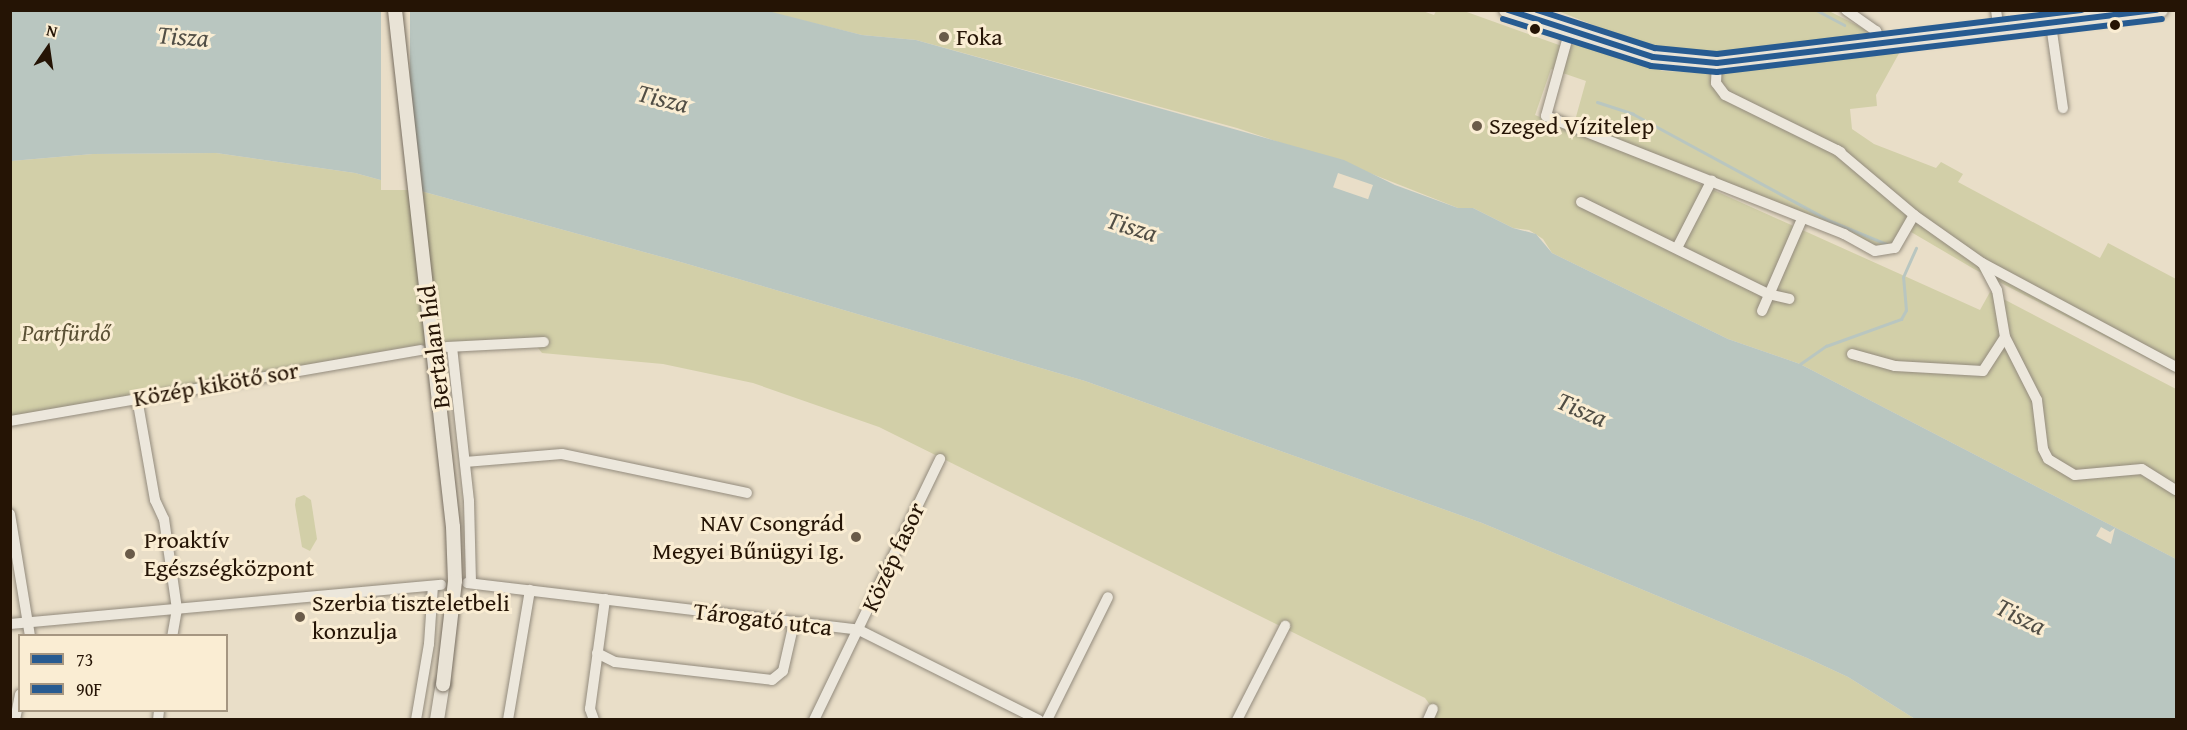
<!DOCTYPE html>
<meta charset="utf-8">
<style>
body{margin:0}
#map{position:relative;width:2187px;height:730px;overflow:hidden;background:#e9dec8;font-family:"Gentium Book Plus",serif}
div>[style]{position:absolute}
[style*='--x']{left:calc(var(--x)*1px);top:calc(var(--y)*1px);width:calc(var(--w)*1px);rotate:calc(var(--a)*1deg)}
.green>*{inset:0;background:#d2cfa8}
.water>*{inset:0;background:#b9c6c0}
.pier>*{inset:0;background:#e9dec8;transform-origin:0 0}
.stream>*{height:3px;margin:-1.5px;padding:0 1.5px;transform-origin:1.5px;border-radius:1.5px;background:#b9c6c0}
.roads{filter:drop-shadow(0 0 2px #938b7d) drop-shadow(0 0 2px #938b7d)}
.minor>*{height:10px;margin:-5px;padding:0 5px;transform-origin:5px;border-radius:5px;background:#ece7dc}
.major>*{height:14px;margin:-7px;padding:0 7px;transform-origin:7px;border-radius:7px;background:#e9e3d6}
.bridges{filter:drop-shadow(0 0 2px #786f62) drop-shadow(0 0 2px #786f62)}
.major-bridge>*{height:14px;margin:-7px;padding:0 7px;transform-origin:7px;border-radius:7px;background:#e9e3d6}
.bus-1>*{height:6px;margin:-3px;padding:0 3px;transform-origin:3px;border-radius:3px;background:#275b91}
.bus-2>*{height:6px;margin:-3px;padding:0 3px;transform-origin:3px;border-radius:3px;background:#275b91}
.bus-3>*{height:6px;margin:-3px;padding:0 3px;transform-origin:3px;border-radius:3px;background:#275b91}
.dots>*{width:16px;height:16px;translate:-50% -50%;box-sizing:border-box;border:3px solid #faedd3;border-radius:50%}
span{translate:-50% -50%;white-space:nowrap;text-align:center;line-height:1.15;-webkit-text-stroke:6px #faedd3;paint-order:stroke}
.poi-label{font-size:24px;color:#251405}
.left{translate:0 -50%;text-align:left}
.right{translate:-100% -50%;text-align:right}
.park-label{font-size:24px;color:#5b5135;font-style:italic}
.street-label{font-size:24px;color:#251405}
.water-label{font-size:26px;color:#514e45;font-style:italic}
.frame{position:absolute;inset:0;border:12px solid #251405;pointer-events:none}
.legend{position:absolute;left:18px;top:634px;width:210px;height:78px;box-sizing:border-box;background:#faedd3;border:2px solid #a59681;margin:0;padding:8px 10px;list-style:none;font-size:18px;color:#251405}
.legend li{display:flex;align-items:center;gap:12px;height:30px}
.legend b{width:30px;border:2px solid #a59681}
.north{position:absolute;left:18px;top:18px;width:60px;height:60px;-webkit-text-stroke:4px #faedd3;paint-order:stroke;rotate:13deg;font-size:16px;font-weight:700;line-height:24px;text-align:center;color:#251405}
.north::after{content:'';display:block;margin:auto;width:21px;height:27px;background:#251405;clip-path:polygon(50% 0,100% 100%,50% 72%,0 100%)}
</style>
<div id="map">
<div class="green">
<i style="clip-path:polygon(1420px 10px,1434px 15px,1436px 11px,1464px 11px,1559px 45px,1583px 45px,1663px 71px,1721px 74px,1724px 52px,1644px 45px,1558px 11px,1829px 11px,1902px 48px,1876px 95px,1877px 106px,1850px 109px,1852px 129px,1874px 144px,1936px 168px,1941px 162px,1963px 174px,1958px 182px,2100px 258px,2108px 243px,2176px 279px,2176px 373px,1974px 269px,1906px 229px,1893px 245px,1878px 248px,1698px 170px,1574px 124px,1586px 81px,1551px 69px,1535px 115px,1638px 156px,1980px 310px,1990px 292px,2176px 389px,2176px 559px,1800px 364px,1728px 339px,1552px 253px,1543px 239px,1529px 230px,1513px 228px,1473px 208px,1458px 208px,1367px 172px,1237px 128px,916px 40px,862px 35px,764px 11px)"></i>
<i style="clip-path:polygon(216px 153px,355px 173px,684px 263px,1085px 381px,1482px 523px,1807px 658px,1848px 677px,1915px 719px,1428px 719px,1430px 705px,1425px 698px,879px 427px,753px 383px,663px 364px,542px 353px,531px 339px,412px 346px,11px 417px,11px 161px,93px 154px)"></i>
<i style="clip-path:polygon(304px 495px,311px 500px,317px 539px,310px 551px,302px 547px,295px 505px,296px 498px)"></i>
</div>
<div class="water">
<i style="clip-path:polygon(764px 10px,862px 35px,916px 40px,1344px 160px,1395px 185px,1458px 208px,1473px 208px,1513px 228px,1536px 234px,1552px 253px,1728px 339px,1800px 364px,2176px 559px,2176px 719px,1915px 719px,1848px 677px,1807px 658px,1482px 523px,1085px 381px,684px 263px,355px 173px,216px 153px,93px 154px,11px 161px,11px 11px)"></i>
</div>
<div class="pier">
<i style="left:381px;top:11px;width:29px;height:179px"></i>
<i style="left:1338px;top:173px;width:37px;height:15px;rotate:19deg"></i>
<i style="clip-path:polygon(2101px 527px,2110px 532px,2115px 528px,2111px 544px,2096px 536px)"></i>
</div>
<div class="stream">
<i style="--x:1816;--y:10;--w:32;--a:28"></i>
<i style="--x:1597;--y:102;--w:38;--a:18"></i>
<i style="--x:1633;--y:114;--w:222;--a:28.5"></i>
<i style="--x:1828;--y:220;--w:66;--a:22.3"></i>
<i style="--x:1800;--y:364;--w:32;--a:-35"></i>
<i style="--x:1826;--y:346;--w:80;--a:-19.8"></i>
<i style="--x:1901;--y:319;--w:10;--a:-61"></i>
<i style="--x:1906;--y:310;--w:33;--a:-95"></i>
<i style="--x:1903;--y:277;--w:32;--a:-66"></i>
</div>
<div class="roads">
<div class="minor">
<i style="--x:1846;--y:10;--w:37;--a:35"></i>
<i style="--x:1876;--y:31;--w:15;--a:67"></i>
<i style="--x:1996;--y:10;--w:22;--a:82"></i>
<i style="--x:2051;--y:25;--w:84;--a:81.8"></i>
<i style="--x:1569;--y:33;--w:86;--a:105.5"></i>
<i style="--x:1546;--y:116;--w:321;--a:21.6"></i>
<i style="--x:1844;--y:234;--w:35;--a:29"></i>
<i style="--x:1875;--y:251;--w:20;--a:-9"></i>
<i style="--x:1895;--y:248;--w:38;--a:-60"></i>
<i style="--x:1717;--y:63;--w:20;--a:93"></i>
<i style="--x:1716;--y:83;--w:15;--a:53"></i>
<i style="--x:1725;--y:95;--w:129;--a:26.2"></i>
<i style="--x:1837;--y:150;--w:101;--a:40.2"></i>
<i style="--x:1914;--y:215;--w:83;--a:35.2"></i>
<i style="--x:1982;--y:263;--w:220;--a:28.2"></i>
<i style="--x:1581;--y:202;--w:208;--a:26.2"></i>
<i style="--x:1768;--y:294;--w:22;--a:13"></i>
<i style="--x:1677;--y:248;--w:76;--a:-62.8"></i>
<i style="--x:1984;--y:266;--w:27;--a:62"></i>
<i style="--x:1997;--y:290;--w:48;--a:80.3"></i>
<i style="--x:2005;--y:337;--w:71;--a:63.1"></i>
<i style="--x:2037;--y:400;--w:49;--a:83"></i>
<i style="--x:2043;--y:449;--w:11;--a:63"></i>
<i style="--x:2048;--y:459;--w:31;--a:31"></i>
<i style="--x:2075;--y:475;--w:67;--a:-5.1"></i>
<i style="--x:2142;--y:469;--w:40;--a:32"></i>
<i style="--x:1762;--y:311;--w:100;--a:-66.5"></i>
<i style="--x:447;--y:347;--w:97;--a:-3"></i>
<i style="--x:452;--y:347;--w:155;--a:83.7"></i>
<i style="--x:469;--y:501;--w:82;--a:88.6"></i>
<i style="--x:1852;--y:354;--w:45;--a:15.6"></i>
<i style="--x:1895;--y:366;--w:88;--a:3.3"></i>
<i style="--x:1983;--y:371;--w:40;--a:-57.1"></i>
<i style="--x:137;--y:398;--w:104;--a:80"></i>
<i style="--x:155;--y:500;--w:21;--a:65"></i>
<i style="--x:164;--y:519;--w:91;--a:81.8"></i>
<i style="--x:177;--y:609;--w:27;--a:100"></i>
<i style="--x:10;--y:421;--w:417;--a:-9.8"></i>
<i style="--x:465;--y:462;--w:97;--a:-4.7"></i>
<i style="--x:562;--y:454;--w:189;--a:11.9"></i>
<i style="--x:10;--y:514;--w:124;--a:80.7"></i>
<i style="--x:467;--y:583;--w:395;--a:6.8"></i>
<i style="--x:859;--y:630;--w:201;--a:26.6"></i>
<i style="--x:10;--y:624;--w:433;--a:-5.2"></i>
<i style="--x:597;--y:653;--w:20;--a:27"></i>
<i style="--x:615;--y:662;--w:158;--a:6.5"></i>
<i style="--x:772;--y:680;--w:14;--a:-39"></i>
<i style="--x:783;--y:671;--w:49;--a:-77.1"></i>
<i style="--x:15;--y:720;--w:26;--a:-79"></i>
<i style="--x:158;--y:720;--w:10;--a:-84"></i>
<i style="--x:416;--y:720;--w:77;--a:-80.3"></i>
<i style="--x:429;--y:644;--w:58;--a:-86.1"></i>
<i style="--x:508;--y:720;--w:132;--a:-80.4"></i>
<i style="--x:594;--y:720;--w:12;--a:-110"></i>
<i style="--x:590;--y:709;--w:111;--a:-82.2"></i>
<i style="--x:814;--y:720;--w:290;--a:-64.2"></i>
<i style="--x:1047;--y:720;--w:137;--a:-63.6"></i>
<i style="--x:1237;--y:720;--w:106;--a:-62.9"></i>
<i style="--x:1428;--y:720;--w:12;--a:-66"></i>
</div>
<div class="major">
<i style="--x:1506;--y:10;--w:154;--a:17.7"></i>
<i style="--x:1653;--y:57;--w:64;--a:5.4"></i>
<i style="--x:1717;--y:63;--w:447;--a:-6.8"></i>
<i style="--x:437;--y:720;--w:36;--a:-81"></i>
</div>
</div>
<div class="bridges">
<div class="major-bridge">
<i style="--x:395;--y:10;--w:520;--a:83.6"></i>
<i style="--x:453;--y:527;--w:54;--a:87.9"></i>
<i style="--x:455;--y:581;--w:104;--a:96.6"></i>
</div>
</div>
<div class="bus-1">
<i style="--x:1508;--y:10;--w:152;--a:18"></i>
<i style="--x:1653;--y:57;--w:64;--a:5.4"></i>
<i style="--x:1717;--y:63;--w:443;--a:-6.9"></i>
</div>
<div class="bus-2">
<i style="--x:1503;--y:19;--w:155;--a:17.6"></i>
<i style="--x:1651;--y:66;--w:66;--a:5.2"></i>
<i style="--x:1717;--y:72;--w:448;--a:-6.8"></i>
</div>
<div class="bus-3">
<i style="--x:1537;--y:10;--w:124;--a:17.9"></i>
<i style="--x:1655;--y:48;--w:62;--a:5.5"></i>
<i style="--x:1717;--y:54;--w:367;--a:-6.9"></i>
</div>
<div class="dots">
<i style="left:2115px;top:25px;background:#251405"></i>
<i style="left:1535px;top:29px;background:#251405"></i>
<i style="left:944px;top:37px;background:#6a5b49"></i>
<i style="left:1477px;top:126px;background:#6a5b49"></i>
<i style="left:856px;top:537px;background:#6a5b49"></i>
<i style="left:130px;top:554px;background:#6a5b49"></i>
<i style="left:300px;top:617px;background:#6a5b49"></i>
</div>
<div class="poi-label">
<span class="left" style="left:956px;top:37px">Foka</span>
<span class="left" style="left:1489px;top:126px">Szeged Vízitelep</span>
<span class="right" style="left:844px;top:537px">NAV Csongrád<br>Megyei Bűnügyi Ig.</span>
<span class="left" style="left:144px;top:554px">Proaktív<br>Egészségközpont</span>
<span class="left" style="left:312px;top:617px">Szerbia tiszteletbeli<br>konzulja</span>
</div>
<div class="park-label">
<span style="left:66px;top:333px">Partfürdő</span>
</div>
<div class="street-label">
<span style="left:434px;top:347px;rotate:-97deg">Bertalan híd</span>
<span style="left:216px;top:384px;rotate:-10deg">Közép kikötő sor</span>
<span style="left:893px;top:557px;rotate:-65deg">Közép fasor</span>
<span style="left:763px;top:619px;rotate:7deg">Tárogató utca</span>
</div>
<div class="water-label">
<span style="left:183px;top:36px;rotate:4deg">Tisza</span>
<span style="left:663px;top:98px;rotate:14deg">Tisza</span>
<span style="left:1132px;top:226px;rotate:17deg">Tisza</span>
<span style="left:1582px;top:409px;rotate:23deg">Tisza</span>
<span style="left:2021px;top:616px;rotate:26deg">Tisza</span>
</div>
<div class="frame"></div>
<ul class="legend">
<li><b style="height:8px;background:#275b91"></b>73</li>
<li><b style="height:8px;background:#275b91"></b>90F</li>
</ul>
<div class="north">N</div>
</div>
